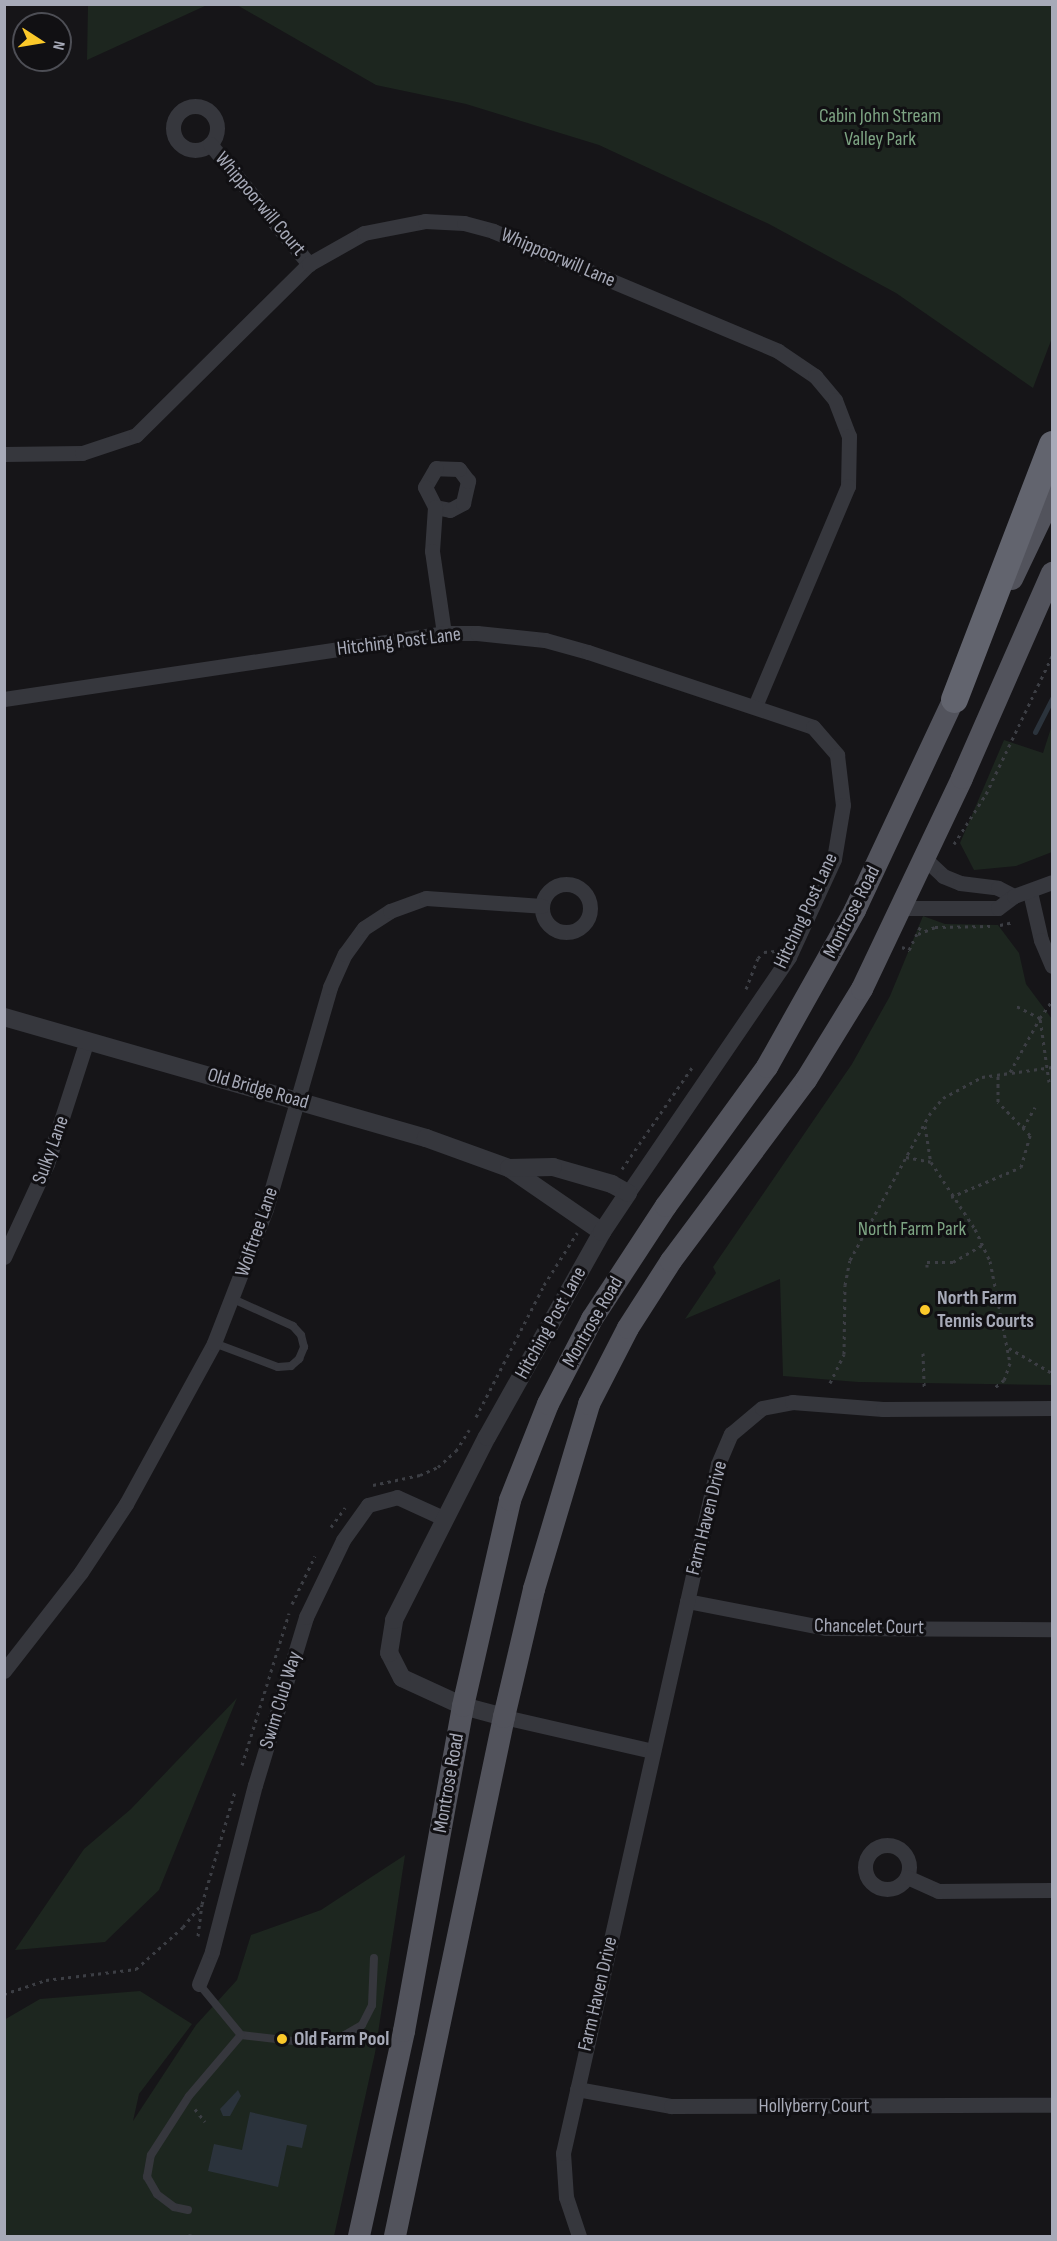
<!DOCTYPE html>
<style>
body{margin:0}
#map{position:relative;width:1057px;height:2241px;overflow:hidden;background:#161518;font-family:"Sofia Sans Condensed",sans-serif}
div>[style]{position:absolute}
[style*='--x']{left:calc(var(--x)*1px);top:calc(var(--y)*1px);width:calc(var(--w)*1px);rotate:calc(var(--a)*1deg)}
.green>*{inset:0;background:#1d261f}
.water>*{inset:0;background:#2b333c}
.stream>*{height:5px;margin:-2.5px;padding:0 2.5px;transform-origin:2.5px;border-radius:2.5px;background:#2b333c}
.path>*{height:3px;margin-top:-1.5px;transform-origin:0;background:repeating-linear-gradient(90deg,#3c3e44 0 3px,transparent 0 7.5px)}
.service>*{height:8px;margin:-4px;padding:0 4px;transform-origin:4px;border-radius:4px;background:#36373d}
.minor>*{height:15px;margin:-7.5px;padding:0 7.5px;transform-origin:7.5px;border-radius:7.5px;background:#36373d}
.minor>.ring{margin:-7.5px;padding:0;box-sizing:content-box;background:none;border:15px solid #36373d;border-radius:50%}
.tertiary>*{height:18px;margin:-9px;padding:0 9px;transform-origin:9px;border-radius:9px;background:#36373d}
.primary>*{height:22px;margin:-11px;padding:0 11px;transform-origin:11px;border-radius:11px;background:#52535c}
.motorway>*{height:27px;margin:-13.5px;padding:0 13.5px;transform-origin:13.5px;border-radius:13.5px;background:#62646e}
.dots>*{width:16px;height:16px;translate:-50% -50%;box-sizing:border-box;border:3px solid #111013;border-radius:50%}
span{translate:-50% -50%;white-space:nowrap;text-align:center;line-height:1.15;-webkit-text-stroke:6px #111013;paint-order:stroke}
.park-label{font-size:20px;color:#7da483}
.street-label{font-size:20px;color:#a7aab8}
.poi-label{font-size:20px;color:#a7aab8;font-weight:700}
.left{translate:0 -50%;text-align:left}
.frame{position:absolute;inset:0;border:6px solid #a7aab8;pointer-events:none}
.north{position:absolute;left:12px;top:12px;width:60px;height:60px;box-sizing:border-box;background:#111013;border:2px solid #4d4e55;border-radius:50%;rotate:102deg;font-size:16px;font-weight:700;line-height:24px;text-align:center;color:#a7aab8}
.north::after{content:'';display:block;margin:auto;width:21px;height:27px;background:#fbc92a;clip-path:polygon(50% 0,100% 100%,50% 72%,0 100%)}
</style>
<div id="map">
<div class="green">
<i style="clip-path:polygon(88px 5px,88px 4px,207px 5px,87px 60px)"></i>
<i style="clip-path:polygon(237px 5px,1052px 5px,1052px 338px,1033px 388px,896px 293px,769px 224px,599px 145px,466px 104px,376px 85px)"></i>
<i style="clip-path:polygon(1052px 725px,1052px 852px,1016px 866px,974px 870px,960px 843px,1004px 740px,1043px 753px)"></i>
<i style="clip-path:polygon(923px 916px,945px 924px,998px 925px,1019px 953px,1026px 984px,1052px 1019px,1052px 1385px,858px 1382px,783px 1376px,780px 1279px,685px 1319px,716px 1273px,713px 1267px,852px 1064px,890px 996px)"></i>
<i style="clip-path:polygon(237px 1698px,159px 1890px,105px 1942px,15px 1950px,84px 1849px,131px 1809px)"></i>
<i style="clip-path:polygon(405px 1855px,375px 2053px,334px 2236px,5px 2236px,4px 2020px,40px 1999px,140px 1991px,192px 2024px,139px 2094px,133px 2121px,196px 2025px,237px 1980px,251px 1935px,321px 1910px)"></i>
</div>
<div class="water">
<i style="clip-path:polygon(238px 2090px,241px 2096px,230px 2116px,223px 2116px,220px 2109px)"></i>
<i style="clip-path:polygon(250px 2112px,307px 2125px,302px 2148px,287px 2145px,278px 2187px,208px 2171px,214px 2144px,242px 2150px)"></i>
</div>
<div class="stream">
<i style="--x:1035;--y:732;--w:38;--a:-63"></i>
</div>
<div class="path">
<i style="--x:954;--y:844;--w:59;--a:-57.4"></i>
<i style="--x:986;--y:794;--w:153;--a:-64.4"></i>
<i style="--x:1000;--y:925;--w:14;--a:-12"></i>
<i style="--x:918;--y:934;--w:18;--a:-22"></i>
<i style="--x:935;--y:927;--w:55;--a:-1"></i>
<i style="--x:902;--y:947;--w:8;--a:23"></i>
<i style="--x:909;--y:950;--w:28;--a:-64"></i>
<i style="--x:746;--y:989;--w:33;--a:-69"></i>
<i style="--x:758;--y:958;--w:8;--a:-45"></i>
<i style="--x:764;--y:952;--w:12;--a:-5"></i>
<i style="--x:1010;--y:1072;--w:62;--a:-60.9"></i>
<i style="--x:1040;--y:1018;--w:27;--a:-153"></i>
<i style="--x:1049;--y:1082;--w:65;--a:-98"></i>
<i style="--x:1040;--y:1018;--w:19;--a:-55"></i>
<i style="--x:925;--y:1126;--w:36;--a:81"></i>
<i style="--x:1023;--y:1128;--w:24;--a:-60"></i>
<i style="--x:906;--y:1157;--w:25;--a:11"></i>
<i style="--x:931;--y:1162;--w:80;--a:56.7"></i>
<i style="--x:975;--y:1229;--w:35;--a:65"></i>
<i style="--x:990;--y:1261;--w:104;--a:78.9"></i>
<i style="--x:1010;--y:1363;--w:18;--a:109"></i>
<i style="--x:1004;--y:1380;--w:14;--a:141"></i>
<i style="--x:622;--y:1169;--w:125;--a:-55.4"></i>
<i style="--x:951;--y:1197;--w:76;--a:-23.2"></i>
<i style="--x:1021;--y:1167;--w:33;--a:-74"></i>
<i style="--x:1030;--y:1135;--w:46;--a:-134.1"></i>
<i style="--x:998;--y:1102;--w:28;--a:-90"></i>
<i style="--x:927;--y:1267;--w:5;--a:-90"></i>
<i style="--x:927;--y:1262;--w:26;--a:0"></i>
<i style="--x:953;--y:1262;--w:36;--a:-30"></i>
<i style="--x:1009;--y:1348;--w:50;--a:30.2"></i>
<i style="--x:923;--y:1353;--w:36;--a:88"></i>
<i style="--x:830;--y:1383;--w:32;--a:-64"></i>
<i style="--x:844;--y:1354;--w:69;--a:-89.2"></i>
<i style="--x:845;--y:1285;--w:25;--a:-79"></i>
<i style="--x:850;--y:1260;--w:165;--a:-61.4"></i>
<i style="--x:929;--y:1115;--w:22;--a:-51"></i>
<i style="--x:943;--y:1098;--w:44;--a:-28.3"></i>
<i style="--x:982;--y:1077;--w:71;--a:-8.1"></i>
<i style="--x:476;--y:1417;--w:148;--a:-62.7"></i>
<i style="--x:544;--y:1285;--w:62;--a:-57.6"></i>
<i style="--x:373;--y:1485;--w:48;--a:-12"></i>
<i style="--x:420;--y:1475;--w:20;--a:-24"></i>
<i style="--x:438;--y:1467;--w:24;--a:-42"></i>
<i style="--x:456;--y:1451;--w:25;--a:-58"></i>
<i style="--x:331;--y:1527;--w:24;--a:-54"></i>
<i style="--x:292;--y:1604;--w:53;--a:-64.4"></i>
<i style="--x:242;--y:1765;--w:159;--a:-72.8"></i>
<i style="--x:198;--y:1936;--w:32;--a:-83"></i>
<i style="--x:202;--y:1904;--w:118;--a:-73.7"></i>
<i style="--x:4;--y:1994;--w:44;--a:-18.4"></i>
<i style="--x:46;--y:1980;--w:91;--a:-7"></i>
<i style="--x:136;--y:1969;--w:63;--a:-41.8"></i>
<i style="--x:183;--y:1927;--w:28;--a:-51"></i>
<i style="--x:195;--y:2109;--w:16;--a:52"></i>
<i style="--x:190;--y:2236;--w:2;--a:-90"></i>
</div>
<div class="service">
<i style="--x:214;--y:1343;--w:68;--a:20.6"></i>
<i style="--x:278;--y:1367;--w:13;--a:-4"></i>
<i style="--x:291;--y:1366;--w:11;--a:-41"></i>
<i style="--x:299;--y:1359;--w:13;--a:-67"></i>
<i style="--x:304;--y:1347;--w:12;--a:-104"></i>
<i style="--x:301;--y:1335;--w:12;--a:-132"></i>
<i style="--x:293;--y:1326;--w:66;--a:-155.8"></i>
<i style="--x:241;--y:2035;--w:70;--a:6.5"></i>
<i style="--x:311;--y:2043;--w:25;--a:-7"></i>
<i style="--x:336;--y:2040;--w:30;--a:-30"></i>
<i style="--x:362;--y:2025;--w:22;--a:-63"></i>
<i style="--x:372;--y:2005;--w:47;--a:-87.6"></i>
<i style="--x:188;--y:2210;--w:14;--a:-168"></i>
<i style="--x:174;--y:2207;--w:21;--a:-143"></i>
<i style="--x:157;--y:2194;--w:20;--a:-120"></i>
<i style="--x:147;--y:2177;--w:22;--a:-80"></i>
<i style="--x:151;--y:2155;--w:70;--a:-57.2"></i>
<i style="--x:189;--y:2096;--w:80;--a:-49.6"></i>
<i style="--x:241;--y:2035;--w:66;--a:-129.5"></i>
</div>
<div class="minor">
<i class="ring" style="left:173px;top:106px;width:29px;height:29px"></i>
<i style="--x:210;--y:144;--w:156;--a:50.5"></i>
<i style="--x:4;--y:454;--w:78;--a:-0.7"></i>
<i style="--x:82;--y:453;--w:57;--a:-18.4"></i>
<i style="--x:136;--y:435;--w:243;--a:-44.7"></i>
<i style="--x:309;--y:264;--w:63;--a:-29.4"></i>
<i style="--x:364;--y:233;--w:62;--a:-11.1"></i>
<i style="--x:425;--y:221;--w:39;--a:3"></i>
<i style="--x:464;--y:223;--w:30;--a:15"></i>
<i style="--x:493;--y:231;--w:309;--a:22.8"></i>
<i style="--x:778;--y:351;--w:45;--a:34"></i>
<i style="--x:815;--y:376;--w:31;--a:50"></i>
<i style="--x:835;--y:400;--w:39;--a:69"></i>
<i style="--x:849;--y:436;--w:50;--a:91.1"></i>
<i style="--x:848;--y:486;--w:239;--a:112.9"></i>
<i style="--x:435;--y:507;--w:15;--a:11"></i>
<i style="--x:450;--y:510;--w:15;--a:-28"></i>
<i style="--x:463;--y:503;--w:23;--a:-77"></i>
<i style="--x:468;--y:481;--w:15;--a:-127"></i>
<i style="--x:459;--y:469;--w:23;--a:-178"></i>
<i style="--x:436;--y:468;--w:22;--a:120"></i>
<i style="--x:425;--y:487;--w:22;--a:63"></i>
<i style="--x:435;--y:507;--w:44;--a:93.9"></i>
<i style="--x:432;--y:551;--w:83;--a:81.7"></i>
<i style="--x:4;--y:699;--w:445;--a:-8.5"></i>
<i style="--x:444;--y:633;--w:33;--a:0"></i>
<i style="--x:477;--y:633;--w:68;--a:5.9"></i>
<i style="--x:545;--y:640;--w:45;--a:15.6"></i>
<i style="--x:588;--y:652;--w:237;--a:18.4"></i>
<i style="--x:813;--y:727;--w:37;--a:49"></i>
<i style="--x:837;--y:755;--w:50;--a:83.2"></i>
<i style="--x:843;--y:805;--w:55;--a:99.5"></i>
<i style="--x:834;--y:859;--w:108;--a:114.7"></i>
<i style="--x:789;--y:957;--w:286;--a:124.3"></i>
<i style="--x:924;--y:858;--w:26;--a:43"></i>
<i style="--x:943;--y:876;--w:18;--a:22"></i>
<i style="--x:960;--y:883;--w:38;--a:7"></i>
<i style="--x:998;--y:888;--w:18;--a:27"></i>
<i class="ring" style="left:542px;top:884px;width:33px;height:33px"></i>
<i style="--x:1030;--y:892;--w:49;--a:77.1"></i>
<i style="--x:1041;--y:940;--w:28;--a:67"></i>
<i style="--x:902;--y:908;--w:96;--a:0"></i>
<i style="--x:998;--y:908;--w:20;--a:-37"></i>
<i style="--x:1014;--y:896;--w:40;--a:-20.2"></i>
<i style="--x:4;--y:1257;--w:102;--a:-65.2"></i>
<i style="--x:47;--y:1164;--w:130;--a:-72.1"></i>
<i style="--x:687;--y:1601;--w:142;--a:11"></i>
<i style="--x:826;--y:1628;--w:226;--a:0.3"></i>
<i style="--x:4;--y:1671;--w:125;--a:-52.1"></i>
<i style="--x:81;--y:1572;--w:82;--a:-56.5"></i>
<i style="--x:126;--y:1504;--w:183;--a:-61.3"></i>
<i style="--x:214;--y:1343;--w:144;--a:-68.8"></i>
<i style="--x:266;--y:1209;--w:231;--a:-73.9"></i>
<i style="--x:330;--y:987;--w:36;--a:-66"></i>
<i style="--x:345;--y:954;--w:32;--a:-54"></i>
<i style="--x:364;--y:928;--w:31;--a:-33"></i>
<i style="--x:390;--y:911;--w:38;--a:-20"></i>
<i style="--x:426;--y:898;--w:116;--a:3.9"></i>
<i style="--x:504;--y:1717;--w:153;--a:12.9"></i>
<i class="ring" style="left:865px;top:1845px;width:29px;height:29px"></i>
<i style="--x:907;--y:1877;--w:34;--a:24"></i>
<i style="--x:938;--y:1891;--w:114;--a:-0.5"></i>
<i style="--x:199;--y:1984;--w:35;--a:-68"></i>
<i style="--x:212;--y:1951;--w:171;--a:-75.5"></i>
<i style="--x:255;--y:1785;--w:176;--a:-73.1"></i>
<i style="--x:306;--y:1617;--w:85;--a:-64.3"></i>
<i style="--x:343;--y:1540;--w:43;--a:-54.5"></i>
<i style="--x:368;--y:1505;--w:30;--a:-15"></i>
<i style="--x:397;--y:1497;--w:51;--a:24.5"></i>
<i style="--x:577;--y:2089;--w:96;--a:10.3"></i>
<i style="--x:671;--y:2106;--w:381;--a:-0.2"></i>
<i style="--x:579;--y:2236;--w:41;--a:-108.4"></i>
<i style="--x:566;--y:2197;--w:44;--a:-93.9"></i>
<i style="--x:563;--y:2153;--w:706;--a:-77.32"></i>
<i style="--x:718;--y:1464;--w:33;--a:-67"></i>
<i style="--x:731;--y:1434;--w:40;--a:-40"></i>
<i style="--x:762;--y:1408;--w:31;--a:-11"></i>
<i style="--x:792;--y:1402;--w:91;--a:4.4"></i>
<i style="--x:883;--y:1409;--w:169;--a:-0.3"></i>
</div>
<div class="tertiary">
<i style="--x:4;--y:1017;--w:439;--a:16"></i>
<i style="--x:426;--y:1138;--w:88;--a:19.9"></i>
<i style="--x:509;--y:1168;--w:113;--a:34.5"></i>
<i style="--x:504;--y:1717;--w:42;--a:-165"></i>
<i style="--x:463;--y:1706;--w:67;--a:-155.3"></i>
<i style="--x:402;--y:1678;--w:28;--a:-117"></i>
<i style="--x:389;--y:1653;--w:33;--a:-81"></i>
<i style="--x:394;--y:1620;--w:205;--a:-63.1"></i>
<i style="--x:487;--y:1437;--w:235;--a:-60.7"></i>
<i style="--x:602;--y:1232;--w:47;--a:-56.3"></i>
<i style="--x:628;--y:1193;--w:18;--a:-151"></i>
<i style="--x:612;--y:1184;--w:61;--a:-163.9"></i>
<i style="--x:553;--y:1167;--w:44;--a:178.7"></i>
</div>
<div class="primary">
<i style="--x:1012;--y:579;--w:93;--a:-64.5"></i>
<i style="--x:359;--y:2236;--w:210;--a:-77.6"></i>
<i style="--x:404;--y:2031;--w:330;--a:-79.7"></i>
<i style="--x:463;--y:1706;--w:211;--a:-77.1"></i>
<i style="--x:510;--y:1500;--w:103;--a:-68.4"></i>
<i style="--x:548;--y:1404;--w:96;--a:-62.6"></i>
<i style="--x:592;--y:1319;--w:135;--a:-56.8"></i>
<i style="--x:666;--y:1206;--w:172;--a:-54"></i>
<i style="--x:767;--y:1067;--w:180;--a:-60.7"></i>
<i style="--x:855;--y:910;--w:250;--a:-64.9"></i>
<i style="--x:395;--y:2236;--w:530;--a:-78.14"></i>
<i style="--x:504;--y:1717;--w:131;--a:-76.8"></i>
<i style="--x:534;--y:1589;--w:193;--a:-73.4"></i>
<i style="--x:589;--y:1404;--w:85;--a:-62.8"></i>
<i style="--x:628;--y:1328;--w:80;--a:-57.3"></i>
<i style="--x:671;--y:1261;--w:226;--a:-53.3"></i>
<i style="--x:806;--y:1080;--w:107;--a:-58.4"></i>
<i style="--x:862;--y:989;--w:233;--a:-64.6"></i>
<i style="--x:962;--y:778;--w:224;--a:-66.3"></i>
</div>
<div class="motorway">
<i style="--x:954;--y:699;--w:273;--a:-69"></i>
</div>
<div class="dots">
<i style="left:925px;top:1310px;background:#fbc92a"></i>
<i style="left:282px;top:2039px;background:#fbc92a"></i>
</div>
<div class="park-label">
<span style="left:880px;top:128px">Cabin John Stream<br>Valley Park</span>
<span style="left:912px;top:1229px">North Farm Park</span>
</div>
<div class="street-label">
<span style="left:260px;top:204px;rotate:50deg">Whippoorwill Court</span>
<span style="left:558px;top:258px;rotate:23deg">Whippoorwill Lane</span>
<span style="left:399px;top:642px;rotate:-7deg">Hitching Post Lane</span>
<span style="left:806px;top:911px;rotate:-65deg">Hitching Post Lane</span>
<span style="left:852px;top:912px;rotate:-63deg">Montrose Road</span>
<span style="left:258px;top:1089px;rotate:16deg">Old Bridge Road</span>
<span style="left:51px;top:1150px;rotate:-70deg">Sulky Lane</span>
<span style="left:257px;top:1232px;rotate:-71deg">Wolftree Lane</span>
<span style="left:593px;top:1322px;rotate:-60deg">Montrose Road</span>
<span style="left:551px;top:1323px;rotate:-61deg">Hitching Post Lane</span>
<span style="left:707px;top:1518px;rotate:-76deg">Farm Haven Drive</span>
<span style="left:869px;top:1627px;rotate:1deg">Chancelet Court</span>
<span style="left:281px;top:1700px;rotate:-73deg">Swim Club Way</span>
<span style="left:449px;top:1783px;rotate:-80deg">Montrose Road</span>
<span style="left:598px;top:1994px;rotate:-77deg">Farm Haven Drive</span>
<span style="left:814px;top:2106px">Hollyberry Court</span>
</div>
<div class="poi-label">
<span class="left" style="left:937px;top:1310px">North Farm<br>Tennis Courts</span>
<span class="left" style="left:294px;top:2039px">Old Farm Pool</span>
</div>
<div class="frame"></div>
<div class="north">N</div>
</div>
